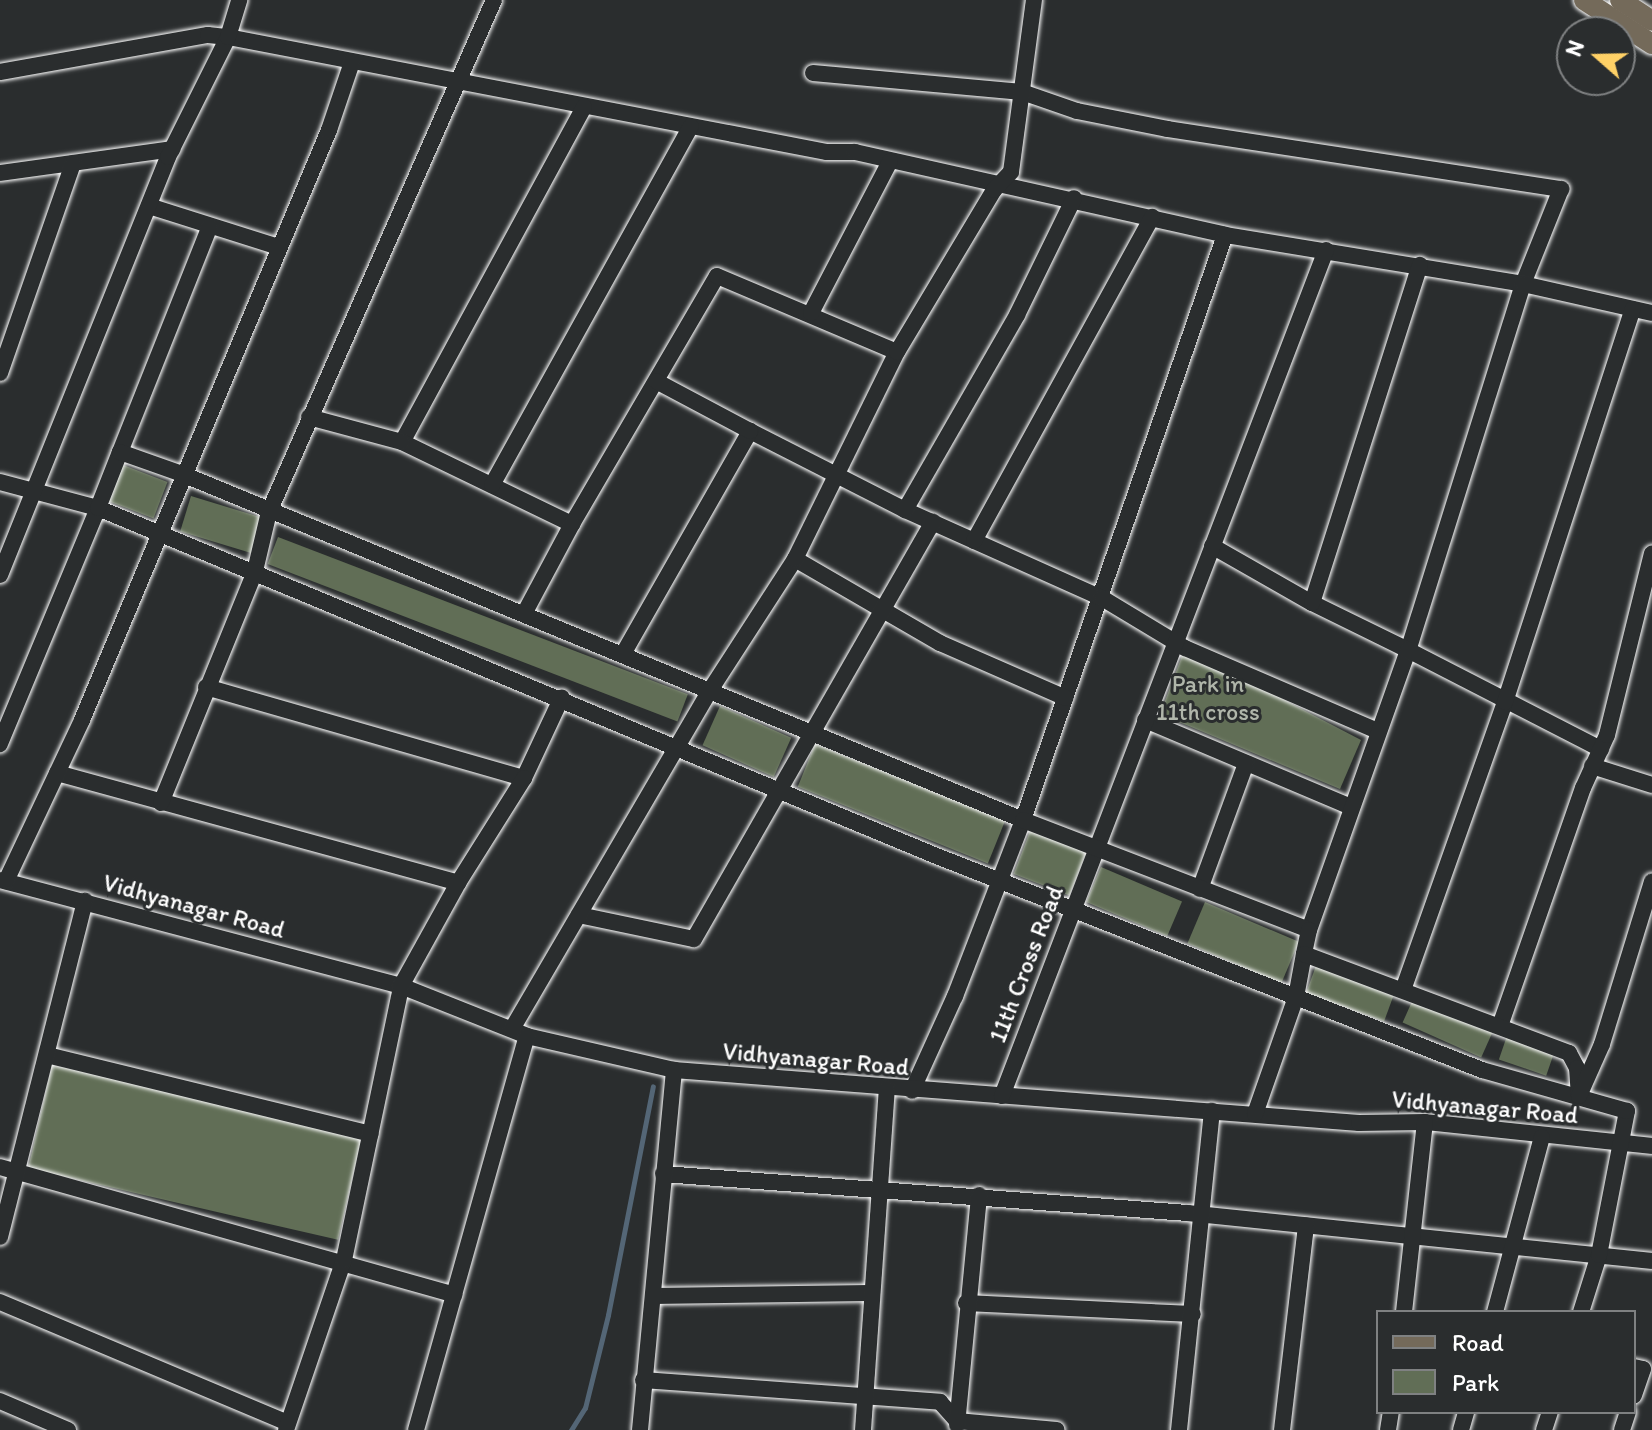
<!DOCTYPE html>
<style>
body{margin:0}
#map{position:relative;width:1652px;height:1430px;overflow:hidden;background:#2a2d2e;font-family:Itim,sans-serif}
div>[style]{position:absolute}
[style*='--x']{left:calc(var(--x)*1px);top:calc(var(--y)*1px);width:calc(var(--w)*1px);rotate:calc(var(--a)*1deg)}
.green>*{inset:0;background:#616e56;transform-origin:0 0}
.stream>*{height:5px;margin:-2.5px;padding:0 2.5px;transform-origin:2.5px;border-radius:2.5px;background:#546676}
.roads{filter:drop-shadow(0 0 2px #fff) drop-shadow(0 0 2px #fff)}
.minor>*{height:16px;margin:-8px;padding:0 8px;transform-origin:8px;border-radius:8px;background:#2a2d2e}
.major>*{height:20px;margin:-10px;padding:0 10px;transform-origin:10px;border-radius:10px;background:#746a5a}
span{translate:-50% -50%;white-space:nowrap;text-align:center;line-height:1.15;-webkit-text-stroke:6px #2a2d2e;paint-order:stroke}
.park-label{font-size:24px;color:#b0b6aa}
.street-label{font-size:24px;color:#fff}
.legend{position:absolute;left:1376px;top:1310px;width:260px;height:104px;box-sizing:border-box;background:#2a2d2e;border:2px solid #7f8182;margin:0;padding:10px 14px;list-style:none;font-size:24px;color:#fff}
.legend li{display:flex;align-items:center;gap:16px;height:40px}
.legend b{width:40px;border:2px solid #7f8182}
.north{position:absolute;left:1556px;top:16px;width:80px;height:80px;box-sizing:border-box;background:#2a2d2e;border:2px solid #7f8182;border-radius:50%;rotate:290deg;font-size:22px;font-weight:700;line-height:32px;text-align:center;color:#fff}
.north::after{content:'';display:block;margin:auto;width:28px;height:36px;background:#ffd166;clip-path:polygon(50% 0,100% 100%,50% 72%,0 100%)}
</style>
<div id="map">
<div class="green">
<i style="left:118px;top:463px;width:53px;height:39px;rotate:21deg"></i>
<i style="left:191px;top:496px;width:75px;height:37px;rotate:17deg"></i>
<i style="left:278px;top:537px;width:439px;height:29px;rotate:21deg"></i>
<i style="clip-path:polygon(1185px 648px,1361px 740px,1340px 789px,1160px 714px)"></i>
<i style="left:720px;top:706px;width:78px;height:43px;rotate:24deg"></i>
<i style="left:815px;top:744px;width:205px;height:46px;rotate:22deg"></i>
<i style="left:1030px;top:831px;width:60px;height:46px;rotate:21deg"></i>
<i style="left:1101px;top:867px;width:88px;height:38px;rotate:23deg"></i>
<i style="left:1205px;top:902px;width:102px;height:45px;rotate:23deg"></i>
<i style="left:1317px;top:963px;width:83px;height:32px;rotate:20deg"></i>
<i style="left:1414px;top:997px;width:86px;height:28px;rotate:24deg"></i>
<i style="left:1508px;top:1033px;width:50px;height:28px;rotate:19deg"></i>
<i style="left:52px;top:1065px;width:318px;height:106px;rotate:13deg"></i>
</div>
<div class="stream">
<i style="--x:571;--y:1430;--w:26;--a:-58"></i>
<i style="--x:585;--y:1408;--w:96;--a:-76.1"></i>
<i style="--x:608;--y:1315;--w:233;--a:-78.9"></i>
</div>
<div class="roads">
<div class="minor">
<i style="--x:0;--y:72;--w:211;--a:-10.1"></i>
<i style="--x:208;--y:35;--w:20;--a:6"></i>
<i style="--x:228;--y:37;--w:610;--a:10.87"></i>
<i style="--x:827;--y:152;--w:28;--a:0"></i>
<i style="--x:855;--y:152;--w:379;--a:12.6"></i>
<i style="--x:1225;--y:235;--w:619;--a:109.05"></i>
<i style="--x:1023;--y:820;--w:189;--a:111.1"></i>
<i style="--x:955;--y:996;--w:104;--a:114.4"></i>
<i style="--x:813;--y:73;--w:210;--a:5.2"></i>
<i style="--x:1022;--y:92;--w:58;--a:19.1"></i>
<i style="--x:1077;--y:111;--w:93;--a:11.2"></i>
<i style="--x:1168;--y:129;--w:398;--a:8.7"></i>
<i style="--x:1561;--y:189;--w:102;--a:111.8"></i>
<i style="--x:1523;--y:284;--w:384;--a:107.4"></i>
<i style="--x:1408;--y:650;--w:107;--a:-153.9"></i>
<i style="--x:584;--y:107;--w:381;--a:118.5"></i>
<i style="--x:402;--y:442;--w:189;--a:25.8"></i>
<i style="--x:572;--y:524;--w:287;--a:-59.7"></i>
<i style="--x:717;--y:276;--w:195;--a:22.9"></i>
<i style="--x:0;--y:173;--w:174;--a:-7.9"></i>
<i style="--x:149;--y:206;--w:135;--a:17.6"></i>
<i style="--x:1225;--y:235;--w:302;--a:9.3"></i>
<i style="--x:1523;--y:284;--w:132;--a:12.7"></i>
<i style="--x:811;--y:313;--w:171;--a:-62.5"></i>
<i style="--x:0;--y:373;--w:222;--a:-70.8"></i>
<i style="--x:309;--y:417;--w:96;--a:15"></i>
<i style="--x:750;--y:431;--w:174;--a:27"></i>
<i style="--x:905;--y:510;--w:216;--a:24.1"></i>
<i style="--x:1102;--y:598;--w:97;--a:31.1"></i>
<i style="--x:1185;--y:648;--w:210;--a:23.3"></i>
<i style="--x:120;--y:452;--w:243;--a:-68.3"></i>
<i style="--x:0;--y:482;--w:101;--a:14.9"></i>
<i style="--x:98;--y:508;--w:256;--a:112.6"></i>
<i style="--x:492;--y:485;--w:410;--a:-61"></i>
<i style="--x:905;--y:510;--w:225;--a:-60.1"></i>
<i style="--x:1017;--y:315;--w:130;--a:-64"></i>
<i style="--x:974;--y:541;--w:370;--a:-61.2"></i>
<i style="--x:1212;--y:546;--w:115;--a:29.7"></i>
<i style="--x:1312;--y:603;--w:355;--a:-72.3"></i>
<i style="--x:795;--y:559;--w:168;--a:30.1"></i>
<i style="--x:940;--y:643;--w:137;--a:23.6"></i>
<i style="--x:0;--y:575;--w:450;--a:-68.1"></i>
<i style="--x:168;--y:157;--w:134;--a:-63.4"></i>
<i style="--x:228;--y:37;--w:39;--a:-73"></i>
<i style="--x:524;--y:614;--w:102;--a:-61.9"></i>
<i style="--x:623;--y:654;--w:257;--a:-60.3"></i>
<i style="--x:750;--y:431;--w:106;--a:-152"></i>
<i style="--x:206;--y:687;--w:331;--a:16"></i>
<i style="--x:524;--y:778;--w:89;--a:-64.9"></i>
<i style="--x:1145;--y:720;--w:224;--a:22.9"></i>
<i style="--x:1592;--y:766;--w:63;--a:17.6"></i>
<i style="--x:57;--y:773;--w:416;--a:15.3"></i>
<i style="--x:458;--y:883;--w:124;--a:-57.8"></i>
<i style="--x:161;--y:803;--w:250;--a:-67.9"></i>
<i style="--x:255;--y:571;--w:61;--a:-76.7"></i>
<i style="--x:269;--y:512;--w:559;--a:-66.28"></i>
<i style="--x:0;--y:880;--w:415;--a:14.8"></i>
<i style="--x:401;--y:986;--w:136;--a:21.6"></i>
<i style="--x:527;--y:1036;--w:151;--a:13"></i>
<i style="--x:674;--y:1070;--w:687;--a:4.42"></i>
<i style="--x:1359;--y:1123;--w:66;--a:-0.9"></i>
<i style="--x:1425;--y:1122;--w:228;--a:6"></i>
<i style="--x:6;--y:881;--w:178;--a:-64.7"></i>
<i style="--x:82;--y:720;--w:640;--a:-67.28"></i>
<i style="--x:329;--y:130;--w:72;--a:-71.3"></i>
<i style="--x:1200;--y:889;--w:134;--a:-69.9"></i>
<i style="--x:579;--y:915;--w:117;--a:11.8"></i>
<i style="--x:694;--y:939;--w:481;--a:-60.2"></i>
<i style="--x:1309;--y:930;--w:297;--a:-70.5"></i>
<i style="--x:1408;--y:650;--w:217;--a:27.2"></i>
<i style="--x:1403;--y:990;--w:306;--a:-70.5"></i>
<i style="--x:1505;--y:702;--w:413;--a:-72"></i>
<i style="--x:1500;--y:1026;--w:252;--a:-70.8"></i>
<i style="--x:1583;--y:788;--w:58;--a:-65.6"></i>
<i style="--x:1607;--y:735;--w:187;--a:-76.1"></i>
<i style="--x:512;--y:1029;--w:394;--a:-59.7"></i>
<i style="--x:711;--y:689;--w:155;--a:-57.1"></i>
<i style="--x:795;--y:559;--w:231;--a:-63.8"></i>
<i style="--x:897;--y:352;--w:189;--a:-59.1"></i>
<i style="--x:994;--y:190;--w:25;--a:-47"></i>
<i style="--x:1011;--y:172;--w:174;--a:-82.4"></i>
<i style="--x:47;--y:1055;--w:333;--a:13.7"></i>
<i style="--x:1002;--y:1096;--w:906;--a:-69.04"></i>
<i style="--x:1255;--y:1114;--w:124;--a:-70.7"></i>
<i style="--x:1296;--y:997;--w:44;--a:-79.5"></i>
<i style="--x:0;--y:1167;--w:472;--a:15.7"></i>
<i style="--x:663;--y:1174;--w:526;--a:4.25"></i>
<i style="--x:1188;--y:1213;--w:466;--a:5.9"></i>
<i style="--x:0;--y:1237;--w:347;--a:-75.8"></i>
<i style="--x:653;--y:1296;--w:216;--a:-0.8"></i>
<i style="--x:0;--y:1302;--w:312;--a:22.8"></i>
<i style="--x:966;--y:1303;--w:227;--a:2.8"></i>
<i style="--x:1404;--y:1312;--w:191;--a:-83.7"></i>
<i style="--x:1495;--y:1312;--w:181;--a:-75"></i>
<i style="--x:1581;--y:1312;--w:60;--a:-72.5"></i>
<i style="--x:1599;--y:1255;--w:147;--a:-79"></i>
<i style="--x:1627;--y:1111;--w:151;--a:-164.2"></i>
<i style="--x:1482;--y:1070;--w:589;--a:-158.58"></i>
<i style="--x:934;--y:855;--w:905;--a:-157.46"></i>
<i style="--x:98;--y:508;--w:60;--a:-68.6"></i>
<i style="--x:120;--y:452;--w:66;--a:19.5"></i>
<i style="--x:182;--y:474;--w:909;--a:22.36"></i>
<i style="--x:1023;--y:820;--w:306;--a:21"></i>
<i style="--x:1309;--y:930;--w:25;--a:102"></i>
<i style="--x:1304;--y:954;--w:283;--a:20.5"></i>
<i style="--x:1569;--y:1053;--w:17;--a:62"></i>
<i style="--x:1577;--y:1068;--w:28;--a:86"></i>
<i style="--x:1579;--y:1096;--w:57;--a:-66.1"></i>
<i style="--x:1602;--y:1044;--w:170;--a:-72.9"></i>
<i style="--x:1634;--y:1367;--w:9;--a:13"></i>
<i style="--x:1643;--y:1369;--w:28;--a:109"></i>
<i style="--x:643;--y:1380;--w:298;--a:4.2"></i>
<i style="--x:940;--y:1402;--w:25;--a:48"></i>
<i style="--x:957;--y:1421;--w:100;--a:5.1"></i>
<i style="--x:0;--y:1401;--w:74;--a:23.1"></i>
<i style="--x:957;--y:1425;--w:231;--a:-84.5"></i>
<i style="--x:286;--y:1430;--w:180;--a:-71.2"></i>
<i style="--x:344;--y:1260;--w:280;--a:-78.2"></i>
<i style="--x:401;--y:986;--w:118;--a:-61"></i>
<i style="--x:416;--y:1430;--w:409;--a:-74.3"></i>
<i style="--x:640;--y:1430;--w:362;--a:-84.6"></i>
<i style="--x:863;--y:1430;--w:342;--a:-86"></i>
<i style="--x:1179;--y:1430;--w:321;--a:-84.1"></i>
<i style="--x:1282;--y:1430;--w:206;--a:-83.3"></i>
<i style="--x:1388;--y:1430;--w:18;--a:-81"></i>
<i style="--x:1461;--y:1430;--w:19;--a:-74"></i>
<i style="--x:1544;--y:1430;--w:19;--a:-72"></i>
<i style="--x:1622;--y:1430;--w:19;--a:-72"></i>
</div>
<div class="major">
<i style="--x:1584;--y:0;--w:81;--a:32.9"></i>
<i style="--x:1620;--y:0;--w:38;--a:33"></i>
</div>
</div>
<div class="park-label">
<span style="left:1208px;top:698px">Park in<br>11th cross</span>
</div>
<div class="street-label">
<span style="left:194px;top:906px;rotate:15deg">Vidhyanagar Road</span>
<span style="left:1026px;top:964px;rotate:-69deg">11th Cross Road</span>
<span style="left:816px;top:1059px;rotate:5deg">Vidhyanagar Road</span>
<span style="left:1485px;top:1107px;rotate:5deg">Vidhyanagar Road</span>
</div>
<ul class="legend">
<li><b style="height:10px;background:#746a5a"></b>Road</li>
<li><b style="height:22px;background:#616e56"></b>Park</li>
</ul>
<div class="north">N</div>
</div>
